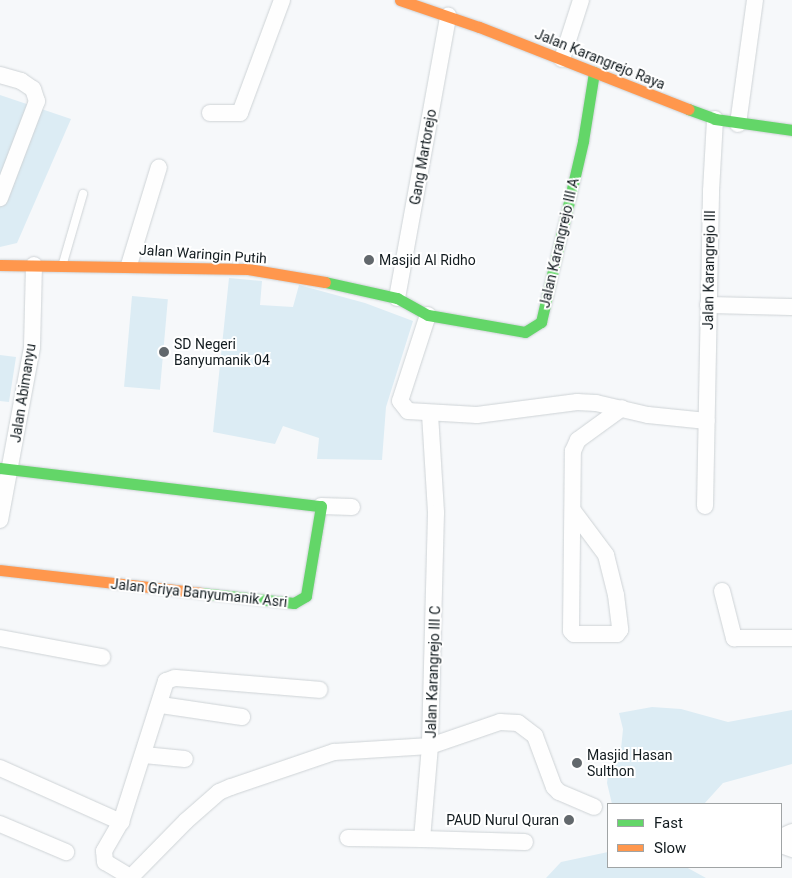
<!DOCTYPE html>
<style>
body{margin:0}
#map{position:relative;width:792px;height:878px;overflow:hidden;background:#f6f8fa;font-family:Roboto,sans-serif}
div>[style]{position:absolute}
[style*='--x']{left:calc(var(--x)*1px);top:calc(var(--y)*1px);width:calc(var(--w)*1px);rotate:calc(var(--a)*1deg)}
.green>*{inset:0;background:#dcecf4;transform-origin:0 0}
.roads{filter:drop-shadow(0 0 1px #ced3d6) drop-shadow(0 0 1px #ced3d6)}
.lane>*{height:8px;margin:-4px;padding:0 4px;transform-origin:4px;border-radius:4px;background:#fefefe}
.street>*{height:16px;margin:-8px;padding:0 8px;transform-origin:8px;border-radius:8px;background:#fefefe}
.fast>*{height:11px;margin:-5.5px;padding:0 5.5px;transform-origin:5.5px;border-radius:5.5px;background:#63d668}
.slow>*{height:11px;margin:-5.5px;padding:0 5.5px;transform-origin:5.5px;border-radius:5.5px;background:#ff974d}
.dots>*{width:14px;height:14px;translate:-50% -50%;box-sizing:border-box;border:2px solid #fff;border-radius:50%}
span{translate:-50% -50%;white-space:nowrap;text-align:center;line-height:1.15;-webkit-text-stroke:4px #fff;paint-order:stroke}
.street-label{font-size:14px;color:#121b1f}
.poi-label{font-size:14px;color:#121b1f}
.left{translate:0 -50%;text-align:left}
.right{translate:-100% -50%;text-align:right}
.legend{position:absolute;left:607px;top:803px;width:175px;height:65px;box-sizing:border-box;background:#fff;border:1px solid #a0a4a5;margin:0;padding:6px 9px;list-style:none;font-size:15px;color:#121b1f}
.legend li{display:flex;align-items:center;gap:10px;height:25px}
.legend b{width:25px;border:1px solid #a0a4a5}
</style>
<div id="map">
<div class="green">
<i style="clip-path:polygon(0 95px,71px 119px,17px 243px,0 247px)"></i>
<i style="clip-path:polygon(229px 278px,262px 281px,260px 305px,293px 307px,299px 285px,365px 303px,413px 321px,386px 407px,382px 460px,317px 459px,319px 438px,283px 426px,275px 444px,213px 432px)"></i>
<i style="left:132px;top:296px;width:36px;height:91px;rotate:5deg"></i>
<i style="clip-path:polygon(0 355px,16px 357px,9px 402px,0 401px)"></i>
<i style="clip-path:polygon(652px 707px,681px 709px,728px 722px,792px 710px,792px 764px,723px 783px,704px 804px,612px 804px,607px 783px,609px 767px,621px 749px,623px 729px,619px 713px)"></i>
<i style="clip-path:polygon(608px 852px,608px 867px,686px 867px,706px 878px,546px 878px,561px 862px)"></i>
</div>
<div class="roads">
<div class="lane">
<i style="--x:63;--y:263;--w:72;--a:-73.8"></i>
</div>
<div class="street">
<i style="--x:562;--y:59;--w:62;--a:-72.1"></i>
<i style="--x:0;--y:75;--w:22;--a:16"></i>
<i style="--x:21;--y:81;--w:14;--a:34"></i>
<i style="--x:33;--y:89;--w:13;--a:72"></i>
<i style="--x:37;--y:101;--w:104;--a:110.9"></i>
<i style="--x:210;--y:113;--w:30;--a:0"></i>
<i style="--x:240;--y:113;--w:121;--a:-69.6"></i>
<i style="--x:738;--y:124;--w:125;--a:-82.2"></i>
<i style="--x:129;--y:265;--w:102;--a:-73"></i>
<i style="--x:397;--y:298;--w:287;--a:-79.7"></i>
<i style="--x:708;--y:305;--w:84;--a:1.4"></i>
<i style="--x:428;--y:315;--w:90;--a:108"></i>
<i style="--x:400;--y:401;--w:13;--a:51"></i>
<i style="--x:408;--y:411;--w:69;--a:3.3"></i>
<i style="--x:477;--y:415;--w:101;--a:-7.4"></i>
<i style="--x:577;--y:402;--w:19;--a:3"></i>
<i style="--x:596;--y:403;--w:53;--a:13"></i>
<i style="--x:648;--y:415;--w:59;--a:5.8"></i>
<i style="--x:430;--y:414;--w:99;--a:86.5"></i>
<i style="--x:436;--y:513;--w:233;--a:91.5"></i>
<i style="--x:430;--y:746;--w:74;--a:-18.9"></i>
<i style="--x:500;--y:722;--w:18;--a:3"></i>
<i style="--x:518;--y:723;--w:21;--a:37"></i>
<i style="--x:535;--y:736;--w:54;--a:69.6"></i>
<i style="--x:554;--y:787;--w:7;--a:45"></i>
<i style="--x:559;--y:792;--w:38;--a:23"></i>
<i style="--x:321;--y:506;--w:31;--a:2"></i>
<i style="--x:705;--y:506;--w:315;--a:-88.9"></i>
<i style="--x:711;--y:191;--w:72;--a:-86.8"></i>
<i style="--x:574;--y:512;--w:54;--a:53.3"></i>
<i style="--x:606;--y:555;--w:41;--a:76"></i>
<i style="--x:616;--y:595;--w:35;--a:83"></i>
<i style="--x:620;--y:630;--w:5;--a:127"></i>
<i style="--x:617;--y:634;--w:43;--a:180"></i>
<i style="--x:574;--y:634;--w:4;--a:-135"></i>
<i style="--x:571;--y:631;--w:180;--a:-89.4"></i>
<i style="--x:573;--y:451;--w:12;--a:-66"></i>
<i style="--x:578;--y:440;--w:54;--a:-36"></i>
<i style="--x:0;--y:520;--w:176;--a:-79.5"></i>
<i style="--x:32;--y:347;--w:82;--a:-88.6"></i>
<i style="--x:722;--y:591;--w:49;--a:75.7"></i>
<i style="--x:734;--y:638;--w:58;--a:0"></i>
<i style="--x:0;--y:638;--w:104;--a:10.6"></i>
<i style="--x:161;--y:705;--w:82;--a:8.4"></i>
<i style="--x:144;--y:755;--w:41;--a:5.6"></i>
<i style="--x:0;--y:768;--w:133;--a:24.1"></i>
<i style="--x:0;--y:824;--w:72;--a:23"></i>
<i style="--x:781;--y:837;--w:12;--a:-24"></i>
<i style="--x:422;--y:839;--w:103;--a:1.7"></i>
<i style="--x:781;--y:845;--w:12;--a:20"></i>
<i style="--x:131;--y:877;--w:78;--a:-45.5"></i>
<i style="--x:186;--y:821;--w:44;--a:-41.3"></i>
<i style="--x:219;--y:792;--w:13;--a:-23"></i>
<i style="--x:231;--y:787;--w:109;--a:-18.8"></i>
<i style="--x:334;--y:752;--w:96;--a:-3.6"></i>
<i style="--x:430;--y:746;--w:93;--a:94.9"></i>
<i style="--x:422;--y:839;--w:74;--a:-179.2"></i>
<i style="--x:132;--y:878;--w:31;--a:-149"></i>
<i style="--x:105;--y:862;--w:11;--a:-95"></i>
<i style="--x:104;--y:851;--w:34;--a:-60"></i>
<i style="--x:121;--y:822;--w:148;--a:-72.3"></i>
<i style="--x:166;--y:681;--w:9;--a:-18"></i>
<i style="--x:175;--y:678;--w:145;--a:4.7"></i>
</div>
<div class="fast">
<i style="--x:688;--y:109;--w:29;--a:20"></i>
<i style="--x:715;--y:119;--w:78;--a:8.1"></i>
<i style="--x:325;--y:282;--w:74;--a:12.5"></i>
<i style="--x:397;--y:298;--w:35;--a:29"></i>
<i style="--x:428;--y:315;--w:98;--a:9.9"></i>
<i style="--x:525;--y:332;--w:19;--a:-32"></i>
<i style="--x:541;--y:322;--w:186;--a:-76.9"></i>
<i style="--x:583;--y:141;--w:70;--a:-80.9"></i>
<i style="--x:0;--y:468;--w:323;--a:6.8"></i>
<i style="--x:321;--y:506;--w:91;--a:99.5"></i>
<i style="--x:306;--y:596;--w:14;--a:150"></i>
<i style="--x:294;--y:603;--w:94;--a:-173.9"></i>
</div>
<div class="slow">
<i style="--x:400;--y:0;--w:83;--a:18.9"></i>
<i style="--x:479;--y:27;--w:225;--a:21.4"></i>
<i style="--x:0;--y:265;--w:248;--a:0.9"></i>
<i style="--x:248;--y:269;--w:78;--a:9.6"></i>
<i style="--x:0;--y:570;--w:202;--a:6.5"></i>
</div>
</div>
<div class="dots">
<i style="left:369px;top:260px;background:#62686c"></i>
<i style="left:164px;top:352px;background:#62686c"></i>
<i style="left:577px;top:763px;background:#62686c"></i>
<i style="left:569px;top:820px;background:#62686c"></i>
</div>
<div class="street-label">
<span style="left:600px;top:59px;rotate:22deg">Jalan Karangrejo Raya</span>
<span style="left:423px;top:157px;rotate:-80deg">Gang Martorejo</span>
<span style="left:559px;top:243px;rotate:-77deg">Jalan Karangrejo III A</span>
<span style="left:203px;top:254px;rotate:4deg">Jalan Waringin Putih</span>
<span style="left:709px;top:270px;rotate:-89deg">Jalan Karangrejo III</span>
<span style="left:23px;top:393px;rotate:-81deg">Jalan Abimanyu</span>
<span style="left:199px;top:593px;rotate:6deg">Jalan Griya Banyumanik Asri</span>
<span style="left:433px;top:672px;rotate:-88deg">Jalan Karangrejo III C</span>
</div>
<div class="poi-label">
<span class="left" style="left:379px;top:260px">Masjid Al Ridho</span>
<span class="left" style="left:174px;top:352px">SD Negeri<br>Banyumanik 04</span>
<span class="left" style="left:587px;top:763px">Masjid Hasan<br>Sulthon</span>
<span class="right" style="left:559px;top:820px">PAUD Nurul Quran</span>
</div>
<ul class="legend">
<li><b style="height:6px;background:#63d668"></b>Fast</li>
<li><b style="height:6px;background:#ff974d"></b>Slow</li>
</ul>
</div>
